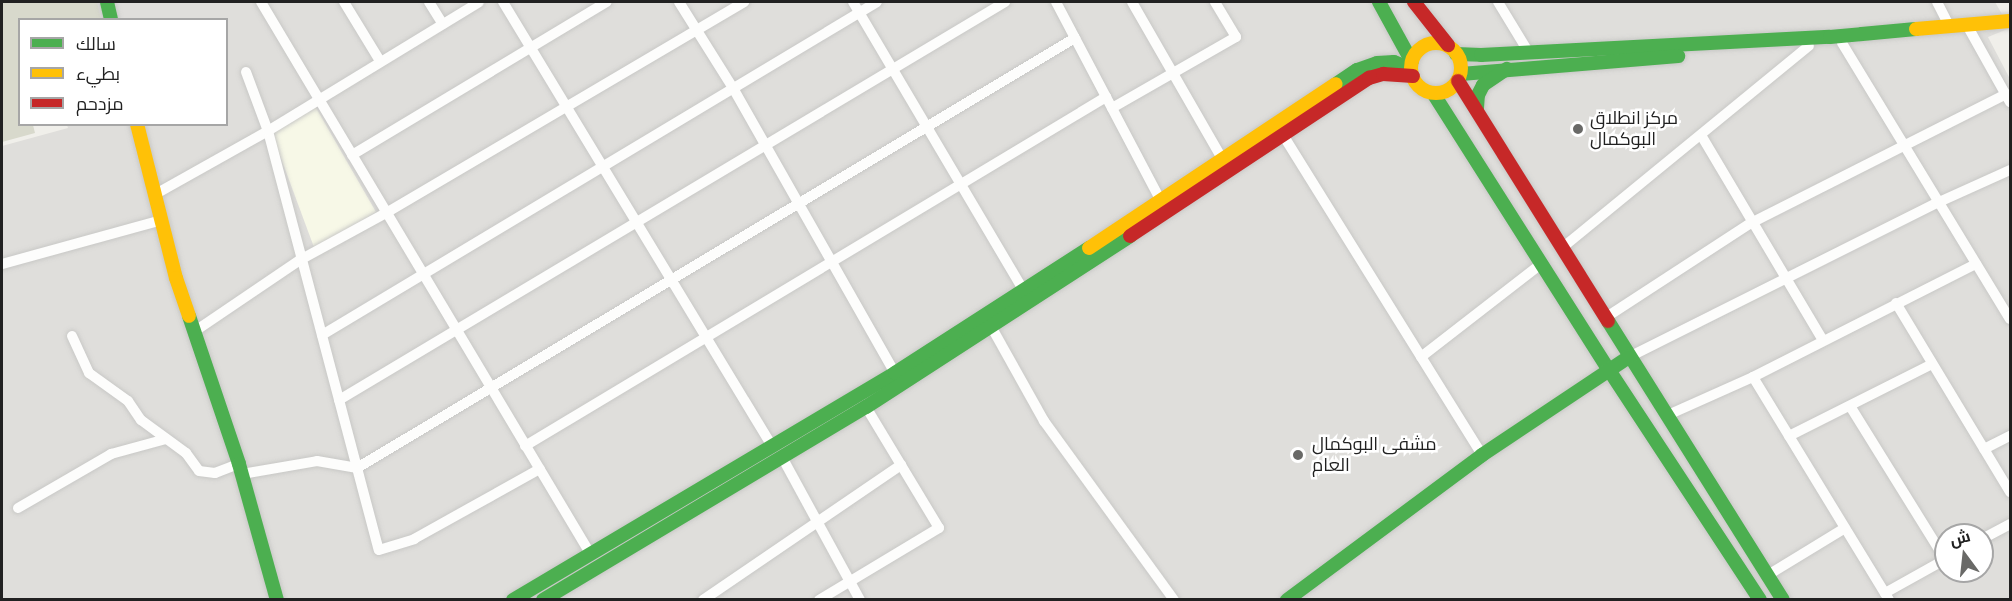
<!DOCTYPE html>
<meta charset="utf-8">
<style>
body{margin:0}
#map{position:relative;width:2012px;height:601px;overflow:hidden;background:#f0efea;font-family:"PT Sans Narrow",Cairo,sans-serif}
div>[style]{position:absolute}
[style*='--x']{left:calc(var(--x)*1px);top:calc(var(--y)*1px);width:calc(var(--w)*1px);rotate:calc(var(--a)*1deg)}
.residential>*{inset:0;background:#dfdedb}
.education>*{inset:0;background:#f7f8e7}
.construction>*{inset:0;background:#d8d9cc}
.roads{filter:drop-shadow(0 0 2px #c8c8c6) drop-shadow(0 0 2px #c8c8c6)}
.street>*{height:10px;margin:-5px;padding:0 5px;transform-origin:5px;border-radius:5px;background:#fdfdfc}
.fast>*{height:14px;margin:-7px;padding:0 7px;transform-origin:7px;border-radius:7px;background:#4caf50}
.slow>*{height:14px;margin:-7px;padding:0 7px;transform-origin:7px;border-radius:7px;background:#ffc107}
.slow>.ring{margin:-7px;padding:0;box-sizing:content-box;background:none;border:14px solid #ffc107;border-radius:50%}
.jam>*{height:14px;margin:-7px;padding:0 7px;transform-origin:7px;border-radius:7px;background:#c62828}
.dots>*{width:16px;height:16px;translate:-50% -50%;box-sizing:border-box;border:3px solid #fff;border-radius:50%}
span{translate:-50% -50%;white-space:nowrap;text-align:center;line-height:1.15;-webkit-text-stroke:5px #fff;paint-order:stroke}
.poi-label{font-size:18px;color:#212121}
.left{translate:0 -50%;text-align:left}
.frame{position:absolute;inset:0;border:3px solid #212121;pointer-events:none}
.legend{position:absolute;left:18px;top:18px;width:210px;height:108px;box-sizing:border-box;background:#fff;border:2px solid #a6a6a6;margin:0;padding:8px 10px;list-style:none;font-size:18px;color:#212121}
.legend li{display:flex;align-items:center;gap:12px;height:30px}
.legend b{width:30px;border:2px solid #a6a6a6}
.north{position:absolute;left:1934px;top:523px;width:60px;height:60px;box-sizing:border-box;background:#fff;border:2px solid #a6a6a6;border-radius:50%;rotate:345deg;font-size:16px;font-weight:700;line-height:24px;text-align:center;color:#212121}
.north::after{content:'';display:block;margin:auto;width:21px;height:27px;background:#696967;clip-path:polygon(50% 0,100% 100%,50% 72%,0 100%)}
</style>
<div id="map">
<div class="residential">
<i style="clip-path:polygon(evenodd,39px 2px,1995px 2px,2010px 28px,1988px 37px,2010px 79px,2010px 599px,2px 600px,2px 146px,68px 128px,67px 125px,226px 124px,226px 20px,44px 19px,39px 2px,1946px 535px,1982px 535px,1982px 571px,1946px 571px,1946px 535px)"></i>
</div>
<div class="education">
<i style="clip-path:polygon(315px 106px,376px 212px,315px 250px,272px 134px)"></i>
</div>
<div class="construction">
<i style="clip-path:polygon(2px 2px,97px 2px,101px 19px,20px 20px,20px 124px,33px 125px,35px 133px,2px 142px)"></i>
</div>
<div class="roads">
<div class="street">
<i style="--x:261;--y:2;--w:644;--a:59.17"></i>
<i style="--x:344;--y:2;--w:69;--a:58.6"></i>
<i style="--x:429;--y:2;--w:26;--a:58"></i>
<i style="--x:503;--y:2;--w:519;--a:58.79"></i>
<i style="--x:679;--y:2;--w:102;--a:57.9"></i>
<i style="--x:733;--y:88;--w:328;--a:60.4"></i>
<i style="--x:853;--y:2;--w:334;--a:59.4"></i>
<i style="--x:1056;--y:2;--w:225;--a:62.2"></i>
<i style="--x:1132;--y:2;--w:182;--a:60.1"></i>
<i style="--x:1498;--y:2;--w:60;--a:58.7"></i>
<i style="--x:1937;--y:2;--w:29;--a:63"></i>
<i style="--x:1968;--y:27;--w:86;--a:60.8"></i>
<i style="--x:1842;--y:43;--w:323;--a:58.7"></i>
<i style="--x:246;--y:72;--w:63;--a:69.6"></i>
<i style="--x:268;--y:131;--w:433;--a:75.2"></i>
<i style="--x:379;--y:550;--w:37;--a:-17"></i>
<i style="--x:414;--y:539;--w:144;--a:-29.1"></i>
<i style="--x:1112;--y:108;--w:143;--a:-29.8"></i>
<i style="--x:1236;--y:37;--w:41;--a:-121"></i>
<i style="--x:1283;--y:135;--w:377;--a:58.1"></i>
<i style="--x:1701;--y:135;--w:237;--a:59.3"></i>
<i style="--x:352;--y:155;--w:297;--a:-31"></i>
<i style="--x:154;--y:195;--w:131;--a:-29.3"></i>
<i style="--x:268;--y:131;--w:247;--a:-31.4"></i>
<i style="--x:1562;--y:248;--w:319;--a:-39.3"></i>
<i style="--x:2;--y:264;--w:166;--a:-15.4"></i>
<i style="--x:1896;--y:303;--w:221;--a:58.9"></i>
<i style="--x:1605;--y:318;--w:174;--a:-33.1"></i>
<i style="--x:1751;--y:223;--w:286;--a:-26.8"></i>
<i style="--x:992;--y:328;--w:107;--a:60.8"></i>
<i style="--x:1044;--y:421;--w:221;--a:54"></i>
<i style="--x:195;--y:331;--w:127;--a:-34.1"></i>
<i style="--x:300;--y:260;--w:98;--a:-28.7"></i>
<i style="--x:386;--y:213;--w:416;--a:-30.5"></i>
<i style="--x:322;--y:335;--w:647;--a:-30.96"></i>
<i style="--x:72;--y:336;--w:41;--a:65.3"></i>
<i style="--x:89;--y:373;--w:48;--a:35.7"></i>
<i style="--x:128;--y:401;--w:23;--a:56"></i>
<i style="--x:141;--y:420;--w:56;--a:36.3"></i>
<i style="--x:186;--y:453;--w:22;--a:54"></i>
<i style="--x:199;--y:471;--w:16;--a:7"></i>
<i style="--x:215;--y:473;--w:26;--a:-21"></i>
<i style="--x:1421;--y:357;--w:153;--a:-37.8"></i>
<i style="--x:1629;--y:357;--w:344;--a:-26.6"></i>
<i style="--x:1937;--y:203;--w:80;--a:-24.3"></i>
<i style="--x:1753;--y:377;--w:261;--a:58.6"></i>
<i style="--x:339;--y:400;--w:776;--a:-30.86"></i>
<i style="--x:1850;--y:406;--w:180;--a:58.2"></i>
<i style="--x:1668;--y:415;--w:93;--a:-24.1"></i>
<i style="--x:1753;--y:377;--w:250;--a:-26.9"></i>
<i style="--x:1789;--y:436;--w:160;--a:-26.7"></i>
<i style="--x:525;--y:446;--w:678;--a:-30.99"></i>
<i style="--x:1984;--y:449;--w:29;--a:-27"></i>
<i style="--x:782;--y:457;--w:163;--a:61.4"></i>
<i style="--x:242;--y:474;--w:76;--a:-9.8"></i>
<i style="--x:317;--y:461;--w:41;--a:9.9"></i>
<i style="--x:357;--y:468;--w:837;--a:-30.92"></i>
<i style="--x:18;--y:508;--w:108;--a:-30.1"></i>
<i style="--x:111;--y:454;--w:57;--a:-15.3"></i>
<i style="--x:1982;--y:539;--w:32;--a:-28"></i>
<i style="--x:1768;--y:575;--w:90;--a:-31.4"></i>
<i style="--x:1885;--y:593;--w:70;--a:-29.1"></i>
<i style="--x:703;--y:600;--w:240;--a:-34.3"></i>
<i style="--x:819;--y:600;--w:140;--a:-31"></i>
<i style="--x:939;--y:528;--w:141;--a:-121.1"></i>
</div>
<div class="fast">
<i style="--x:107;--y:2;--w:18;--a:77"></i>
<i style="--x:1379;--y:2;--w:68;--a:61.2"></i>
<i style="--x:1456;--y:54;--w:25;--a:2"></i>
<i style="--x:1481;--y:55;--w:349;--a:-3"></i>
<i style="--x:1830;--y:37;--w:86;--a:-5.3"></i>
<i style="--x:1461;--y:74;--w:218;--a:-4.7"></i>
<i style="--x:1336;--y:84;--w:25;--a:-34"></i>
<i style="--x:1357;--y:70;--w:21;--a:-19"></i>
<i style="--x:1377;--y:63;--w:17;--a:-3"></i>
<i style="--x:1394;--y:62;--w:18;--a:22"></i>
<i style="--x:1433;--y:93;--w:328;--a:57.6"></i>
<i style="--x:1609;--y:370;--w:275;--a:56.7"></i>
<i style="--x:1477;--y:108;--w:13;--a:-86"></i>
<i style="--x:1478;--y:95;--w:11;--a:-63"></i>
<i style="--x:1483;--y:85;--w:29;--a:-34"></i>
<i style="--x:189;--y:316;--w:156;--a:71.3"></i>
<i style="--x:239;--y:464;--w:141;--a:74.4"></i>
<i style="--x:1608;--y:321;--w:329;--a:57.9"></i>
<i style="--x:513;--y:600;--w:444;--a:-30.7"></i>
<i style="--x:895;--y:373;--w:231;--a:-32.8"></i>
<i style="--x:543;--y:600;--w:376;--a:-30.9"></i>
<i style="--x:866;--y:407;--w:315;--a:-32.9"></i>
<i style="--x:1287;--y:600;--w:243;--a:-36.6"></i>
<i style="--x:1482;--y:455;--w:177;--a:-33.7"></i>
</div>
<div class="slow">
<i style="--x:1916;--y:29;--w:94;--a:-4.9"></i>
<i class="ring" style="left:1411px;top:43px;width:36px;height:36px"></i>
<i style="--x:137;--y:124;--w:159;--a:75.8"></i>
<i style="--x:176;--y:278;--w:40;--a:71.1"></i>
<i style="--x:1089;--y:248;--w:296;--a:-33.6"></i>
</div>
<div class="jam">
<i style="--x:1414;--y:2;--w:55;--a:51.7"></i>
<i style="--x:1458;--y:81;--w:283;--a:58"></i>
<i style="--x:1130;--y:236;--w:287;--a:-33.5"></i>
<i style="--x:1369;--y:78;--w:15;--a:-16"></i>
<i style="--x:1383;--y:74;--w:30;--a:4"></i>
</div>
</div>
<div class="dots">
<i style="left:1578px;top:129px;background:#696967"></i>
<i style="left:1298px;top:455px;background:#696967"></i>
</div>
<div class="poi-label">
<span class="left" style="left:1590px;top:129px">مركز انطلاق<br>البوكمال</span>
<span class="left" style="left:1312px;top:455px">مشفى البوكمال<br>العام</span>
</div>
<div class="frame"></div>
<ul class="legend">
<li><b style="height:8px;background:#4caf50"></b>سالك</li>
<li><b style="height:8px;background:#ffc107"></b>بطيء</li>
<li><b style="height:8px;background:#c62828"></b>مزدحم</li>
</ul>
<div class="north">ش</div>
</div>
